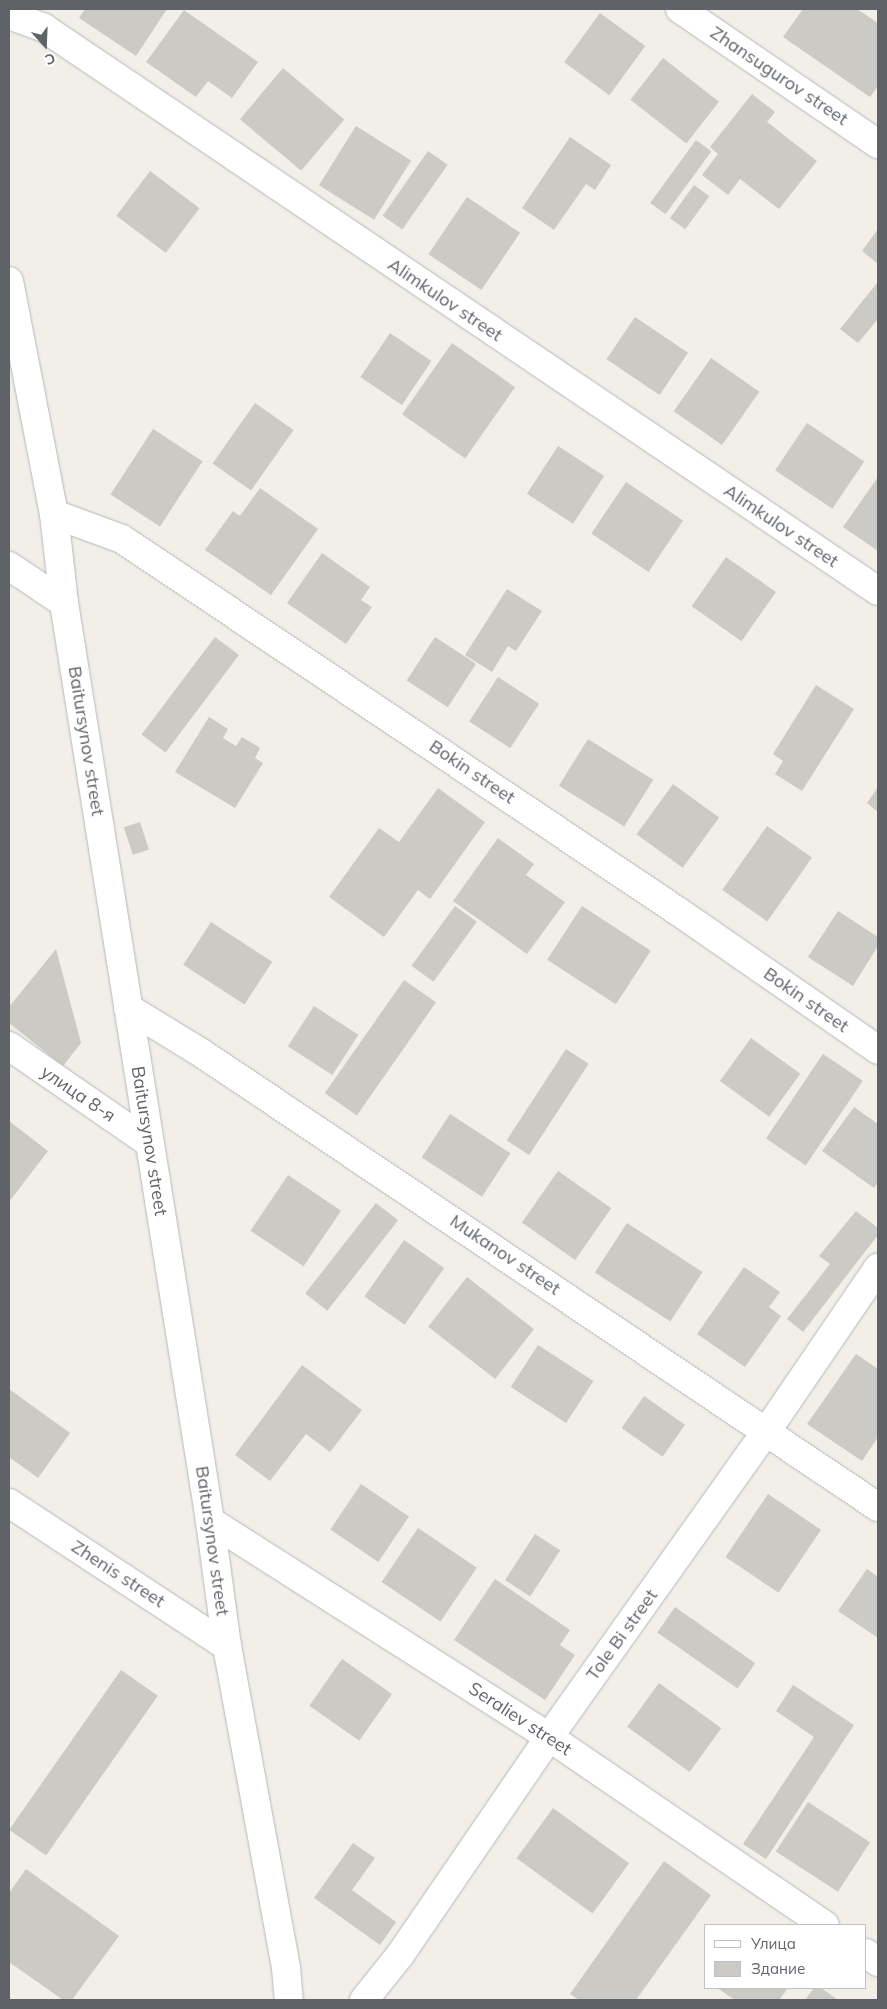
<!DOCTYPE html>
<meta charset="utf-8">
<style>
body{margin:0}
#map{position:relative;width:887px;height:2009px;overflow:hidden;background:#f1efe8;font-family:Mulish,sans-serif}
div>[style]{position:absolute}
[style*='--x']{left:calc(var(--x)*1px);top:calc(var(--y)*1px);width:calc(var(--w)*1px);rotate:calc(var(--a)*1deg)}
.building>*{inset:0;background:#cccac5;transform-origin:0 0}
.roads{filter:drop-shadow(0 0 1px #b5b8bc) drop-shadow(0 0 1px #b5b8bc)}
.street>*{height:28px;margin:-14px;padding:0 14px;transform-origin:14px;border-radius:14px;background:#fff}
span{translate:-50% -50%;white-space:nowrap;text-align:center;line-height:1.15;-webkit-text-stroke:5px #fff;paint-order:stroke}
.street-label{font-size:18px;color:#5f6368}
.frame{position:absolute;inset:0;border:10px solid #5f6368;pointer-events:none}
.legend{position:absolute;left:704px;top:1924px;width:162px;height:65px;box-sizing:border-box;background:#fff;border:1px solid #bfc1c3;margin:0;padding:6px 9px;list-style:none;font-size:15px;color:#5f6368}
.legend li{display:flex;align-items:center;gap:10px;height:25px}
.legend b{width:25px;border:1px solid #bfc1c3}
.north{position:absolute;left:20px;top:20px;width:50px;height:50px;-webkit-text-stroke:4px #fff;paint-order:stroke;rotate:160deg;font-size:14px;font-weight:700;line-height:20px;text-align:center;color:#5f6368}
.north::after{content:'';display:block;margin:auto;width:18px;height:22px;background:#5f6368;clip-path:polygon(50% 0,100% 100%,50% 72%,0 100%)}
</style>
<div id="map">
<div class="building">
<i style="clip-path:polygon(85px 9px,167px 9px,136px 56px,79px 18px)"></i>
<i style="clip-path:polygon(803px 9px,857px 9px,878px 23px,878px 86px,870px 97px,783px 37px)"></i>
<i style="clip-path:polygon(184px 10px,258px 62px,232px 98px,208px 81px,196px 97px,146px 62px)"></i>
<i style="left:600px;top:13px;width:56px;height:61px;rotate:36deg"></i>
<i style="left:663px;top:58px;width:71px;height:53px;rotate:38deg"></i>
<i style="left:283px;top:68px;width:80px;height:67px;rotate:40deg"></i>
<i style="clip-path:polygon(752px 94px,775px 112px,767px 122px,817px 161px,779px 209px,740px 179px,728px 195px,702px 175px,718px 154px,710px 147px)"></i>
<i style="left:356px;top:126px;width:65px;height:70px;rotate:32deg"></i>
<i style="clip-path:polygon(570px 137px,611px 165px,595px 190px,586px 184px,554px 230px,522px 208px)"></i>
<i style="left:696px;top:140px;width:19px;height:78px;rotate:36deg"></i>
<i style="left:428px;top:151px;width:24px;height:79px;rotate:35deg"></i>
<i style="left:150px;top:171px;width:62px;height:56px;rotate:37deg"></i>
<i style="left:694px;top:185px;width:19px;height:41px;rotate:36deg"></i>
<i style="left:467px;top:197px;width:64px;height:69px;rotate:34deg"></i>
<i style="clip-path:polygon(878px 229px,878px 264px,862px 251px)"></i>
<i style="clip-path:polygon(877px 283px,878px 319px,858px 343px,840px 329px)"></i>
<i style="left:635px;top:317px;width:64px;height:51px;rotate:34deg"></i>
<i style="left:390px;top:333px;width:50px;height:53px;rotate:34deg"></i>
<i style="left:452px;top:343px;width:77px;height:87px;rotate:35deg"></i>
<i style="left:711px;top:358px;width:59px;height:65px;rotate:35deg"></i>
<i style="left:255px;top:403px;width:47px;height:74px;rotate:35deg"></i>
<i style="left:807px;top:423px;width:69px;height:57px;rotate:34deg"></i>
<i style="left:153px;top:429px;width:59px;height:78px;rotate:33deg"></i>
<i style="left:558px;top:446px;width:55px;height:57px;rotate:33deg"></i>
<i style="clip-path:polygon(878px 477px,878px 551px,843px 527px)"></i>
<i style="left:626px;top:482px;width:69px;height:62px;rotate:34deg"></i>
<i style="clip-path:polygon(260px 488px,318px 529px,271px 595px,205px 550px,233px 511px,240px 516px)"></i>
<i style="clip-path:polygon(322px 553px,370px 587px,361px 600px,372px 607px,346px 644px,287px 603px)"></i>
<i style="left:726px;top:557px;width:61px;height:60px;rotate:35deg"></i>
<i style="clip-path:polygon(507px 589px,542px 611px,516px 651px,508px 646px,492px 672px,465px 655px)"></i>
<i style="left:215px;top:637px;width:30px;height:122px;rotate:37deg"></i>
<i style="left:435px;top:637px;width:49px;height:52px;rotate:33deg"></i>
<i style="left:498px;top:677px;width:49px;height:53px;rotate:33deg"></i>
<i style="clip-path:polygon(816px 685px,854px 709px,802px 791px,775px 774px,783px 761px,773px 754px)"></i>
<i style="clip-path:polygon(209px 717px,228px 729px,223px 738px,236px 746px,242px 737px,260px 748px,255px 758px,263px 763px,235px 808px,175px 772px)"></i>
<i style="left:588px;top:739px;width:77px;height:55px;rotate:32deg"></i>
<i style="left:673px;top:784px;width:57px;height:62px;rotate:36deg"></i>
<i style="clip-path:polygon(878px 787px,878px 812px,867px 803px)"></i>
<i style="clip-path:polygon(438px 788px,485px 822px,430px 899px,418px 890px,384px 937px,329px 897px,379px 828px,399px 842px)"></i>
<i style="left:140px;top:822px;width:29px;height:17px;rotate:72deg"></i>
<i style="left:767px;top:826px;width:55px;height:78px;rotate:35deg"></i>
<i style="clip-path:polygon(498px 838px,534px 864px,526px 875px,565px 902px,527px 954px,453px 901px)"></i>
<i style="left:455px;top:906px;width:27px;height:74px;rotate:36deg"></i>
<i style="left:582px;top:906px;width:82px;height:64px;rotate:33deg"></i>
<i style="clip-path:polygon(838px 911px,878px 937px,878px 946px,853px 986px,808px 957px)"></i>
<i style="left:211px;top:922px;width:73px;height:51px;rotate:33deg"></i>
<i style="clip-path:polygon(56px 949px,81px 1043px,63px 1066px,9px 1023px,9px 1007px)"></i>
<i style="left:404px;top:980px;width:39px;height:138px;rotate:35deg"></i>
<i style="left:314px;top:1006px;width:53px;height:48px;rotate:33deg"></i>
<i style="left:751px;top:1038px;width:61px;height:53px;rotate:36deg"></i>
<i style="left:566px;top:1049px;width:27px;height:109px;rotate:33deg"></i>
<i style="left:823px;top:1054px;width:48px;height:102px;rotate:34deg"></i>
<i style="clip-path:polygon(854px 1107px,878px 1124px,878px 1182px,874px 1188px,822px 1151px)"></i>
<i style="left:450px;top:1114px;width:72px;height:52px;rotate:33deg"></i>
<i style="clip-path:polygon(9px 1121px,48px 1151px,9px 1202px)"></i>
<i style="left:558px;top:1171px;width:65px;height:63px;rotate:35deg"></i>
<i style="left:288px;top:1175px;width:64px;height:67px;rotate:34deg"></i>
<i style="left:376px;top:1203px;width:28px;height:115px;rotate:38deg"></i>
<i style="clip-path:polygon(856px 1211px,878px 1228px,878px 1235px,803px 1332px,787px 1319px,830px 1264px,819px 1256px)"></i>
<i style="left:627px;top:1223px;width:90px;height:59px;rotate:33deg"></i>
<i style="left:404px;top:1240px;width:49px;height:69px;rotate:35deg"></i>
<i style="clip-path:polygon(744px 1267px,780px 1292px,769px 1307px,781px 1316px,745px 1367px,697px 1334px)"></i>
<i style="left:467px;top:1277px;width:85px;height:63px;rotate:38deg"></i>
<i style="left:538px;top:1345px;width:66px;height:50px;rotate:33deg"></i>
<i style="clip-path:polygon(856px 1354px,878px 1369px,878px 1437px,862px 1461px,807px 1424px)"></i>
<i style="clip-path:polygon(302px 1365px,362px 1410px,330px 1452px,306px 1434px,270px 1481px,235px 1455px)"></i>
<i style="clip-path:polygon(9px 1389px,70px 1433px,38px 1478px,9px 1457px)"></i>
<i style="left:644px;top:1396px;width:50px;height:39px;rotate:35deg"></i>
<i style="left:361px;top:1484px;width:58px;height:55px;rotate:34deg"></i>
<i style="left:768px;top:1494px;width:64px;height:76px;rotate:34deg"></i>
<i style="left:418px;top:1528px;width:71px;height:65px;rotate:34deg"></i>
<i style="left:535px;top:1534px;width:30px;height:55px;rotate:33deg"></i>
<i style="clip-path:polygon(867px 1569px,878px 1577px,878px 1638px,838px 1611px)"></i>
<i style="clip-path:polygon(495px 1579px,570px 1630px,560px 1645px,575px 1655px,545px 1700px,454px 1640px)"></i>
<i style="left:675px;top:1607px;width:98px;height:31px;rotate:35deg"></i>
<i style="left:342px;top:1659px;width:61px;height:57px;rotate:35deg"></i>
<i style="left:121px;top:1670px;width:45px;height:195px;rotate:35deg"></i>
<i style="left:659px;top:1683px;width:77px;height:54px;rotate:36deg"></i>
<i style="clip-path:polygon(793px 1685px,854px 1725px,766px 1859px,743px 1844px,814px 1737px,776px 1711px)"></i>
<i style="left:808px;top:1802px;width:74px;height:59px;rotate:33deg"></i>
<i style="left:553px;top:1808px;width:94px;height:62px;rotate:36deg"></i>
<i style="clip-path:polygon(353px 1843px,375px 1858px,352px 1890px,396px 1922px,380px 1945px,314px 1898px)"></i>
<i style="clip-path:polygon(664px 1861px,711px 1895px,636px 2000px,579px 2000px,570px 1994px)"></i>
<i style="clip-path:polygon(26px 1869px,119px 1936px,72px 2000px,63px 2000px,9px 1962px,9px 1893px)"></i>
<i style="clip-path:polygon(717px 1988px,788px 1988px,779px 2000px,735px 2000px)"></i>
<i style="clip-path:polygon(814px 1988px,821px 1988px,838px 2000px,805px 2000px)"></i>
</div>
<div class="roads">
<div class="street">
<i style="--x:680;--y:9;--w:240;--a:34.3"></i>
<i style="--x:9;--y:15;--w:37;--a:20"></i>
<i style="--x:44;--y:28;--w:1006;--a:34.02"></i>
<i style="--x:9;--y:281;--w:237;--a:79.1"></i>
<i style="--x:54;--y:514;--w:90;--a:83.6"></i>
<i style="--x:64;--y:603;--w:930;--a:80.96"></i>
<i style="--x:210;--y:1521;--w:126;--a:82.3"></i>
<i style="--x:227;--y:1646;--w:327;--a:79.6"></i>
<i style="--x:286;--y:1968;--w:32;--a:85"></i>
<i style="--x:54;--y:514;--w:72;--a:20.2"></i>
<i style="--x:122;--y:539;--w:670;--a:33.81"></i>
<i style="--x:679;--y:912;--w:242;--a:34.7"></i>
<i style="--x:9;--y:566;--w:66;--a:33.9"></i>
<i style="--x:128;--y:1008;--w:88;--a:31.5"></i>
<i style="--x:203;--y:1054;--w:813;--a:33.87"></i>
<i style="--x:9;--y:1046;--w:169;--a:34.6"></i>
<i style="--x:9;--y:1503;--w:261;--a:33.3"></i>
<i style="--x:210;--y:1521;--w:402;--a:32.5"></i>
<i style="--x:549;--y:1737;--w:334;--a:34.3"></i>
<i style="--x:866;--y:1953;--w:15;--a:37"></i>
<i style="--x:364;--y:2000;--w:58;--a:-51.3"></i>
<i style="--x:400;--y:1955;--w:264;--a:-55.6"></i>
<i style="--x:549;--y:1737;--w:374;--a:-54.6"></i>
<i style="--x:766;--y:1432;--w:199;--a:-55.7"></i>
</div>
</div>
<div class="street-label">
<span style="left:779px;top:76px;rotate:34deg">Zhansugurov street</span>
<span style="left:445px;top:300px;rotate:34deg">Alimkulov street</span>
<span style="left:781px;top:526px;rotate:34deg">Alimkulov street</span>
<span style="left:86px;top:741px;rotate:81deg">Baitursynov street</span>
<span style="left:472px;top:772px;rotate:34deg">Bokin street</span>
<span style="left:806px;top:1000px;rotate:35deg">Bokin street</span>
<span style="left:78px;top:1094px;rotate:34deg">улица 8-я</span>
<span style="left:149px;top:1141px;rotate:81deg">Baitursynov street</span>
<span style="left:505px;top:1255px;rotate:34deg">Mukanov street</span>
<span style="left:212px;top:1541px;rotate:82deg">Baitursynov street</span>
<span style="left:118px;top:1574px;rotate:33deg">Zhenis street</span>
<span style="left:622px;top:1635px;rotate:-54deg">Tole Bi street</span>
<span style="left:520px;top:1719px;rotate:33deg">Seraliev street</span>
</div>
<div class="frame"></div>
<ul class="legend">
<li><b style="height:6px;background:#fff"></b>Улица</li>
<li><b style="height:14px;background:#cccac5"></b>Здание</li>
</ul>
<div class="north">С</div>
</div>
